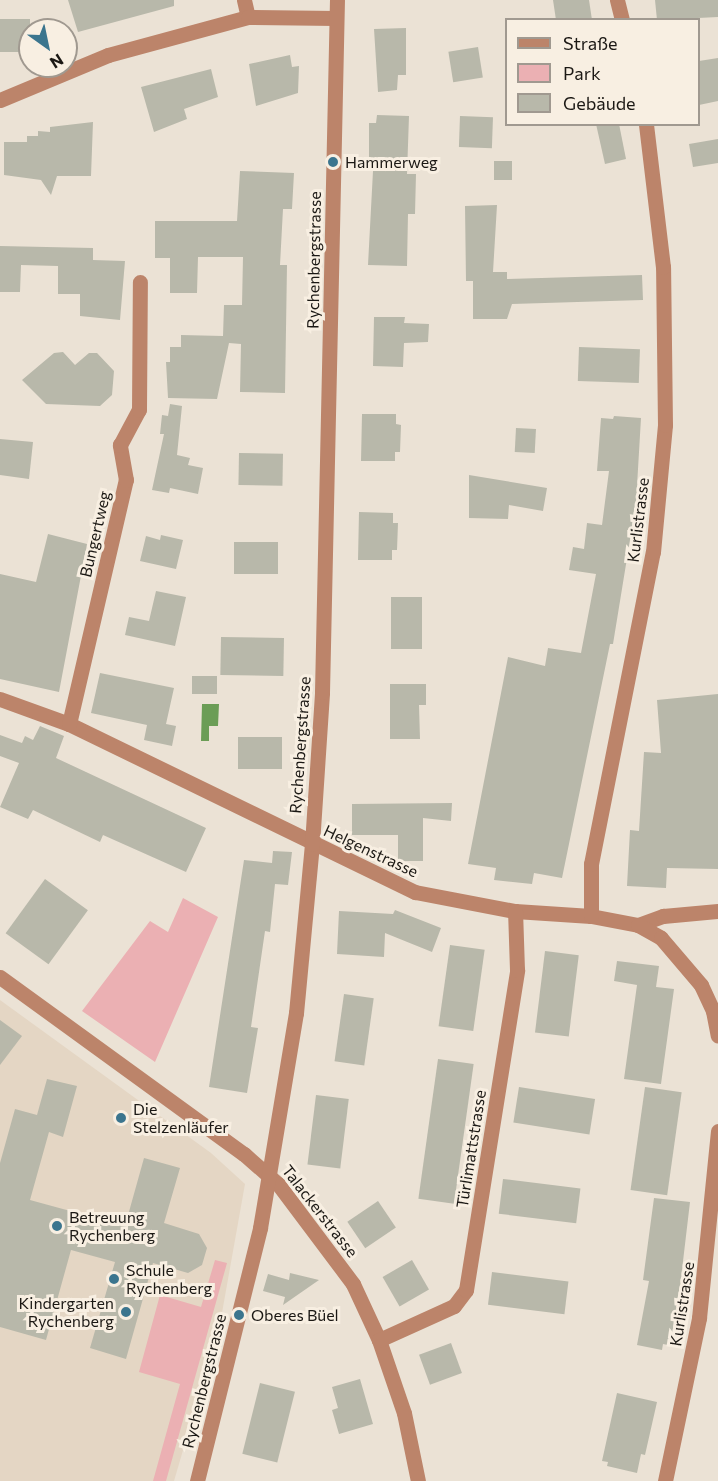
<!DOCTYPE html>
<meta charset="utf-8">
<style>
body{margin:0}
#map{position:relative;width:718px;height:1481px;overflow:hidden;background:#ebe2d5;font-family:Commissioner,sans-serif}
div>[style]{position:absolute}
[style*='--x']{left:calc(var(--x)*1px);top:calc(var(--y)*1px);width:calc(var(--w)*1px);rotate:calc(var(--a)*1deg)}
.built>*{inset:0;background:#e4d6c4}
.green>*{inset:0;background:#ebb0b3}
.water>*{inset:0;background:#6b9d56}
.building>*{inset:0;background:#b8b8aa;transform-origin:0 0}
.minor>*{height:15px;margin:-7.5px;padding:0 7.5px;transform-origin:7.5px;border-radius:7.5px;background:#bc846a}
.tertiary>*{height:15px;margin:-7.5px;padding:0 7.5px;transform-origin:7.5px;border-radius:7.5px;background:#bc846a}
.dots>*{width:16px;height:16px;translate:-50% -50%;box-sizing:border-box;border:3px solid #f8efe2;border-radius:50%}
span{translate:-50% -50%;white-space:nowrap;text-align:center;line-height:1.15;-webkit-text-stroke:6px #f8efe2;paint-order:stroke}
.poi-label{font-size:16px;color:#1b1814}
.left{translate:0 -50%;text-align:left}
.right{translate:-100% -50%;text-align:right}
.street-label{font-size:16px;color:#1b1814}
.legend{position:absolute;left:505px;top:18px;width:195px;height:108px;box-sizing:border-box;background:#f8efe2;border:2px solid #a09990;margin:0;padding:8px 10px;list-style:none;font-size:18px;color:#1b1814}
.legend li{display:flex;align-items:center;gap:12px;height:30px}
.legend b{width:30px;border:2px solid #a09990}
.north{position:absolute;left:18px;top:18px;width:60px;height:60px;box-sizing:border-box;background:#f8efe2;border:2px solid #a09990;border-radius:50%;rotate:147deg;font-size:16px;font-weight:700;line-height:24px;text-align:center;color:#1b1814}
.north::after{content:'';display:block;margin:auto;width:21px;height:27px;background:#3b758e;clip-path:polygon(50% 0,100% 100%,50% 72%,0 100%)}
</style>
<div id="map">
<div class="built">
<i style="clip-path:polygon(0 1000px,211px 1153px,245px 1184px,220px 1324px,174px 1481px,0 1481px)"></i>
</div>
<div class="green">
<i style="clip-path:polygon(183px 898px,218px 917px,155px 1062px,82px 1011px,150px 921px,168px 932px)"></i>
<i style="clip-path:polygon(215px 1260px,227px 1263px,166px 1481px,153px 1481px,180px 1384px,139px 1372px,160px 1295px,201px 1307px)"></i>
</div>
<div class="water">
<i style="clip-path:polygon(202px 704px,219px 704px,218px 726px,209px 726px,209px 741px,201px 741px)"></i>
</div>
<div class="building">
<i style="clip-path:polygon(68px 0,174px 0,174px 6px,78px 32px)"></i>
<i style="clip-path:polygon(553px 0,589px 0,592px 20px,556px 20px)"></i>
<i style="clip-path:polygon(655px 0,718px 0,718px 17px,657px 20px)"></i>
<i style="left:30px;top:19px;width:33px;height:30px;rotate:90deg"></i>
<i style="clip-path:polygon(406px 28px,406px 75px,398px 75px,397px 90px,378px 92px,374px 29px)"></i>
<i style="left:478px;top:47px;width:31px;height:30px;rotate:81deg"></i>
<i style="clip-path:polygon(290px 55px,292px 67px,299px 66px,298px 93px,256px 106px,249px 64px)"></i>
<i style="clip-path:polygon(718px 58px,718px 101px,699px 105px,699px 61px)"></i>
<i style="clip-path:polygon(211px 69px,218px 97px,184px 109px,187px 119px,154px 132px,141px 87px)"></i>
<i style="clip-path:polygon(377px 115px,409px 116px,407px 174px,416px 174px,415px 214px,408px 214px,407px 266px,368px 265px,373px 171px,369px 171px,369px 123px,376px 123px)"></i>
<i style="left:460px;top:116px;width:33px;height:31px;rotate:2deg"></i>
<i style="clip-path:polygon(93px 122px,91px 176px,57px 176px,51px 195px,41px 180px,4px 175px,4px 142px,27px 142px,27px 136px,38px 136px,38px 131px,50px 132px,50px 127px)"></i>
<i style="clip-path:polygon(596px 124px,619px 124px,626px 159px,605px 164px)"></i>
<i style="clip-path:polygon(718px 139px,718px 163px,693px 167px,689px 144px)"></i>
<i style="left:494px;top:161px;width:18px;height:19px"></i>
<i style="clip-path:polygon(240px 171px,294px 173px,292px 209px,283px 209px,280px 265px,287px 265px,285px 393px,240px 392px,241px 344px,229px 343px,217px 399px,168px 398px,166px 362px,170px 362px,170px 347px,181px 347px,181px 335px,223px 336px,224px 305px,242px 305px,243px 257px,198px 257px,197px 293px,170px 293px,170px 258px,155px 258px,155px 221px,237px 221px)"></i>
<i style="clip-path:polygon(497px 205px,493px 272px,507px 272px,507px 279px,642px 275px,643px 300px,512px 304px,507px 319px,473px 319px,473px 281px,466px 281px,465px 206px)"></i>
<i style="clip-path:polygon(0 246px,93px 248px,93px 260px,125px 261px,120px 320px,80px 316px,80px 294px,58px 294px,58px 266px,21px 265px,20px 292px,0 292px)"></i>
<i style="clip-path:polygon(374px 317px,405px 317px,404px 323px,429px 324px,428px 342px,404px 343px,403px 367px,373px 366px)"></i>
<i style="left:579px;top:347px;width:61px;height:34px;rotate:2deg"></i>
<i style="clip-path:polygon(63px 352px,75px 365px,89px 353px,97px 353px,114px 371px,112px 395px,100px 406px,46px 404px,22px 380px,54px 353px)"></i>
<i style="clip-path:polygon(170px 404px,182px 406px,177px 455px,190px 458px,188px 465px,203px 468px,198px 494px,170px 488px,169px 493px,152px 490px,164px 434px,160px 434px,162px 415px,168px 416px)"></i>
<i style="clip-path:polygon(362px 414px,396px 414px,396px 424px,401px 425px,400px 452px,395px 452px,395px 461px,361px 461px)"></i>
<i style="clip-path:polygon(614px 416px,641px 418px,636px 503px,613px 644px,610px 644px,562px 878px,534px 873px,532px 884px,494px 880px,496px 868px,468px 864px,508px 657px,545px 666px,548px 648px,581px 653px,596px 574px,569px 570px,573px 547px,584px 549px,587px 523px,602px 525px,609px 471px,597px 471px,601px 418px,613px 419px)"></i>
<i style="left:516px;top:428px;width:20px;height:24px;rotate:3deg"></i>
<i style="clip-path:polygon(0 439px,33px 442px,29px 479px,0 475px)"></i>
<i style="left:239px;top:453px;width:44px;height:32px;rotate:1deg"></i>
<i style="clip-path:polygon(469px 475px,547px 488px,543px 511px,509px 505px,508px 519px,469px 518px)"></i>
<i style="clip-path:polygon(359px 512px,393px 513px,393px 523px,398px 523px,397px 550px,392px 550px,392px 560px,358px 560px)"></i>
<i style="clip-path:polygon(48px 534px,87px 544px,59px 692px,0 679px,0 574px,36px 582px)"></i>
<i style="clip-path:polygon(161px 535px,183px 540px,176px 569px,140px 561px,146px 536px,160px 540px)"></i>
<i style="left:234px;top:542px;width:44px;height:32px"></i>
<i style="clip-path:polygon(156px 591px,186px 597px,175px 646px,125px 635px,129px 617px,149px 621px)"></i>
<i style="left:391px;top:597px;width:31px;height:52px"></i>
<i style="left:221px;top:637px;width:63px;height:38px;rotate:1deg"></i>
<i style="clip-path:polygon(100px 673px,174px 688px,166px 724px,176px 726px,172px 746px,144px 740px,147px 725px,91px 713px)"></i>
<i style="left:192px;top:676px;width:25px;height:18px"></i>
<i style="clip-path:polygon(390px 684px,426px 684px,426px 705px,419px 705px,420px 739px,390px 739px)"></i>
<i style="clip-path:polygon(718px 694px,718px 869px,667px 868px,666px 888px,627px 886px,630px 830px,639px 831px,644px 752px,661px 753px,657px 700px)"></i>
<i style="clip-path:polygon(40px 726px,64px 736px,56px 758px,206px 828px,186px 872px,103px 835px,100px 842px,33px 810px,28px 819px,0 807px,19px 763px,0 756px,0 735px,22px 743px,25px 736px,33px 740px)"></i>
<i style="left:238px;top:737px;width:44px;height:32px"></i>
<i style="clip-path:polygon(452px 803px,451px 821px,423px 818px,423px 861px,398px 861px,398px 835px,352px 835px,352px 804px)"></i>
<i style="clip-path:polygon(273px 851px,292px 852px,288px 885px,275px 884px,270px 932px,265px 931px,251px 1027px,258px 1028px,247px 1093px,209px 1087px,244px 860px,272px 863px)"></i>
<i style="left:45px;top:879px;width:53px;height:67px;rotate:36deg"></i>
<i style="clip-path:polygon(395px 910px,441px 928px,432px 952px,385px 933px,384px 957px,337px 954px,339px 911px,393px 914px)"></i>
<i style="left:450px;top:945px;width:35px;height:82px;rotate:8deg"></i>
<i style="left:545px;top:951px;width:34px;height:82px;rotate:7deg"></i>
<i style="clip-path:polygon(617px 961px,659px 966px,656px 987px,674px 989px,661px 1084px,624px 1079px,637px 985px,614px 981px)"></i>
<i style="left:344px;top:994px;width:30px;height:68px;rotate:8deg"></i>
<i style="clip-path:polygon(0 1020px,22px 1036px,0 1065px)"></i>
<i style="left:438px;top:1059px;width:36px;height:141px;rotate:8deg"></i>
<i style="clip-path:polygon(47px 1079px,77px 1086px,63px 1137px,49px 1132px,30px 1200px,125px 1226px,144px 1158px,180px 1168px,164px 1223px,199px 1234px,207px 1248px,202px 1265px,188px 1273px,153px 1263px,126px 1359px,90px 1348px,115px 1262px,71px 1250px,46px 1340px,0 1327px,0 1163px,15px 1109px,37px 1115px)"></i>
<i style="left:519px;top:1087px;width:77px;height:36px;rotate:9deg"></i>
<i style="left:645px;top:1087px;width:37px;height:104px;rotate:8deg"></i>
<i style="left:316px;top:1095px;width:33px;height:70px;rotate:7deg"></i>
<i style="left:503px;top:1179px;width:78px;height:35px;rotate:7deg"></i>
<i style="clip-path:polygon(654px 1198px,690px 1202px,673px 1346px,663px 1344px,662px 1350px,637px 1345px,649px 1281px,643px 1280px)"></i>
<i style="left:378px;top:1201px;width:32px;height:37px;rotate:56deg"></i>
<i style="left:412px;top:1260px;width:34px;height:34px;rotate:60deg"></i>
<i style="left:492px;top:1272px;width:77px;height:33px;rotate:7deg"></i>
<i style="clip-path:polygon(290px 1273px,319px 1280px,283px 1305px,285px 1297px,263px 1291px,268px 1274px,289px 1280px)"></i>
<i style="left:451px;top:1343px;width:32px;height:34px;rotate:70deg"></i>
<i style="clip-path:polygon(360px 1379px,373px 1424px,339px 1434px,332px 1410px,338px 1408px,332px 1387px)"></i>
<i style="left:260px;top:1383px;width:36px;height:73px;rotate:14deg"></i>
<i style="clip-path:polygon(617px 1393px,657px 1402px,645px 1455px,641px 1454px,637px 1473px,607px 1466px,608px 1462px,602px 1461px)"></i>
</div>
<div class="minor">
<i style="--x:244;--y:0;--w:17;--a:77"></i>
<i style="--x:617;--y:0;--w:21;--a:76"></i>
<i style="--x:0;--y:100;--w:117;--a:-22.6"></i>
<i style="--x:108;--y:55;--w:145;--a:-15.2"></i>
<i style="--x:248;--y:17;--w:88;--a:0.7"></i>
<i style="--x:0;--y:699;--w:73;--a:19.9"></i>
<i style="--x:69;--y:724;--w:385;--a:25.9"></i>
<i style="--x:415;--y:892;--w:102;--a:10.8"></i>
<i style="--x:515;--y:911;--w:76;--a:3.8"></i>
<i style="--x:591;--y:916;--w:48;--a:10.8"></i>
<i style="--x:638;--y:925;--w:27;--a:-20"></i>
<i style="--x:663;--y:916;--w:55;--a:-5.2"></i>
<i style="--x:69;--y:724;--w:251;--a:-76.9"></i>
<i style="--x:126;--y:480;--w:36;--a:-100"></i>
<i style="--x:120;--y:445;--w:40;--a:-62"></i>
<i style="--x:139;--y:410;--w:128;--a:-89.6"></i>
<i style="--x:591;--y:916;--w:52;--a:-90"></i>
<i style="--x:591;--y:864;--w:318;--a:-78.8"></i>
<i style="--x:653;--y:552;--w:128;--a:-84.6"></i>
<i style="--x:665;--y:425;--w:158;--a:-90.7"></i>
<i style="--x:663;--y:267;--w:144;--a:-96.8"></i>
<i style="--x:638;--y:925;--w:26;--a:29"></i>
<i style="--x:661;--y:938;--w:62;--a:49.6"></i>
<i style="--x:701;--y:985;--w:29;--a:65"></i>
<i style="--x:713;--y:1011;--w:25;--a:79"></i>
<i style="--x:0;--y:977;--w:301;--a:36"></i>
<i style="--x:244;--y:1154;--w:45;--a:41.4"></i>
<i style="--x:278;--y:1184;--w:125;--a:53.1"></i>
<i style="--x:353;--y:1284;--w:62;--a:65.1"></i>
<i style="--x:379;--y:1340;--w:77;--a:71.1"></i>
<i style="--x:404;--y:1413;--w:69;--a:78.4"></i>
<i style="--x:379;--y:1340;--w:82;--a:-24.4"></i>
<i style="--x:454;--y:1306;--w:20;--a:-53"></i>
<i style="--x:466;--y:1290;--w:324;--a:-80.9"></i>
<i style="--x:517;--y:970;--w:59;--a:-91.9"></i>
<i style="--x:665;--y:1481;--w:167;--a:-78.2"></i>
<i style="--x:699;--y:1318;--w:188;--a:-84.2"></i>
</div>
<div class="tertiary">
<i style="--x:197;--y:1481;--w:261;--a:-76"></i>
<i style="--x:260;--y:1228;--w:218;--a:-80.5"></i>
<i style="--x:296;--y:1013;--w:170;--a:-84.6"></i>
<i style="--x:312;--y:844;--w:152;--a:-86.2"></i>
<i style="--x:322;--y:692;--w:692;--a:-88.76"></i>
</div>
<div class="dots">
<i style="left:333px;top:162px;background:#3b758e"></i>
<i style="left:121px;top:1118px;background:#3b758e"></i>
<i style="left:57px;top:1226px;background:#3b758e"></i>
<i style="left:114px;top:1279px;background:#3b758e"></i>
<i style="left:126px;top:1312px;background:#3b758e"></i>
<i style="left:239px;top:1315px;background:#3b758e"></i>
</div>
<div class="poi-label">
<span class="left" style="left:345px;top:162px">Hammerweg</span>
<span class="left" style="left:133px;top:1118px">Die<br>Stelzenläufer</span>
<span class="left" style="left:69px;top:1226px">Betreuung<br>Rychenberg</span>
<span class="left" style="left:126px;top:1279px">Schule<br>Rychenberg</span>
<span class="right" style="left:114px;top:1312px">Kindergarten<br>Rychenberg</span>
<span class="left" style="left:251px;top:1315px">Oberes Büel</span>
</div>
<div class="street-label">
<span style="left:314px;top:260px;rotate:-89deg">Rychenbergstrasse</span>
<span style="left:638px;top:520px;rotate:-83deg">Kurlistrasse</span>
<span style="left:95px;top:534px;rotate:-77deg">Bungertweg</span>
<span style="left:300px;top:745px;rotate:-86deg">Rychenbergstrasse</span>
<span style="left:371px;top:851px;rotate:25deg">Helgenstrasse</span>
<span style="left:471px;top:1149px;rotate:-81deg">Türlimattstrasse</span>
<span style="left:320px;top:1211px;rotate:52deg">Talackerstrasse</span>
<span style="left:682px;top:1304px;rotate:-81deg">Kurlistrasse</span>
<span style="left:204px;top:1381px;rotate:-76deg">Rychenbergstrasse</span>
</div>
<ul class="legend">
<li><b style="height:8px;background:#bc846a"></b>Straße</li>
<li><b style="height:16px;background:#ebb0b3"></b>Park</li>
<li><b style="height:16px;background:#b8b8aa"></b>Gebäude</li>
</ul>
<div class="north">N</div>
</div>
